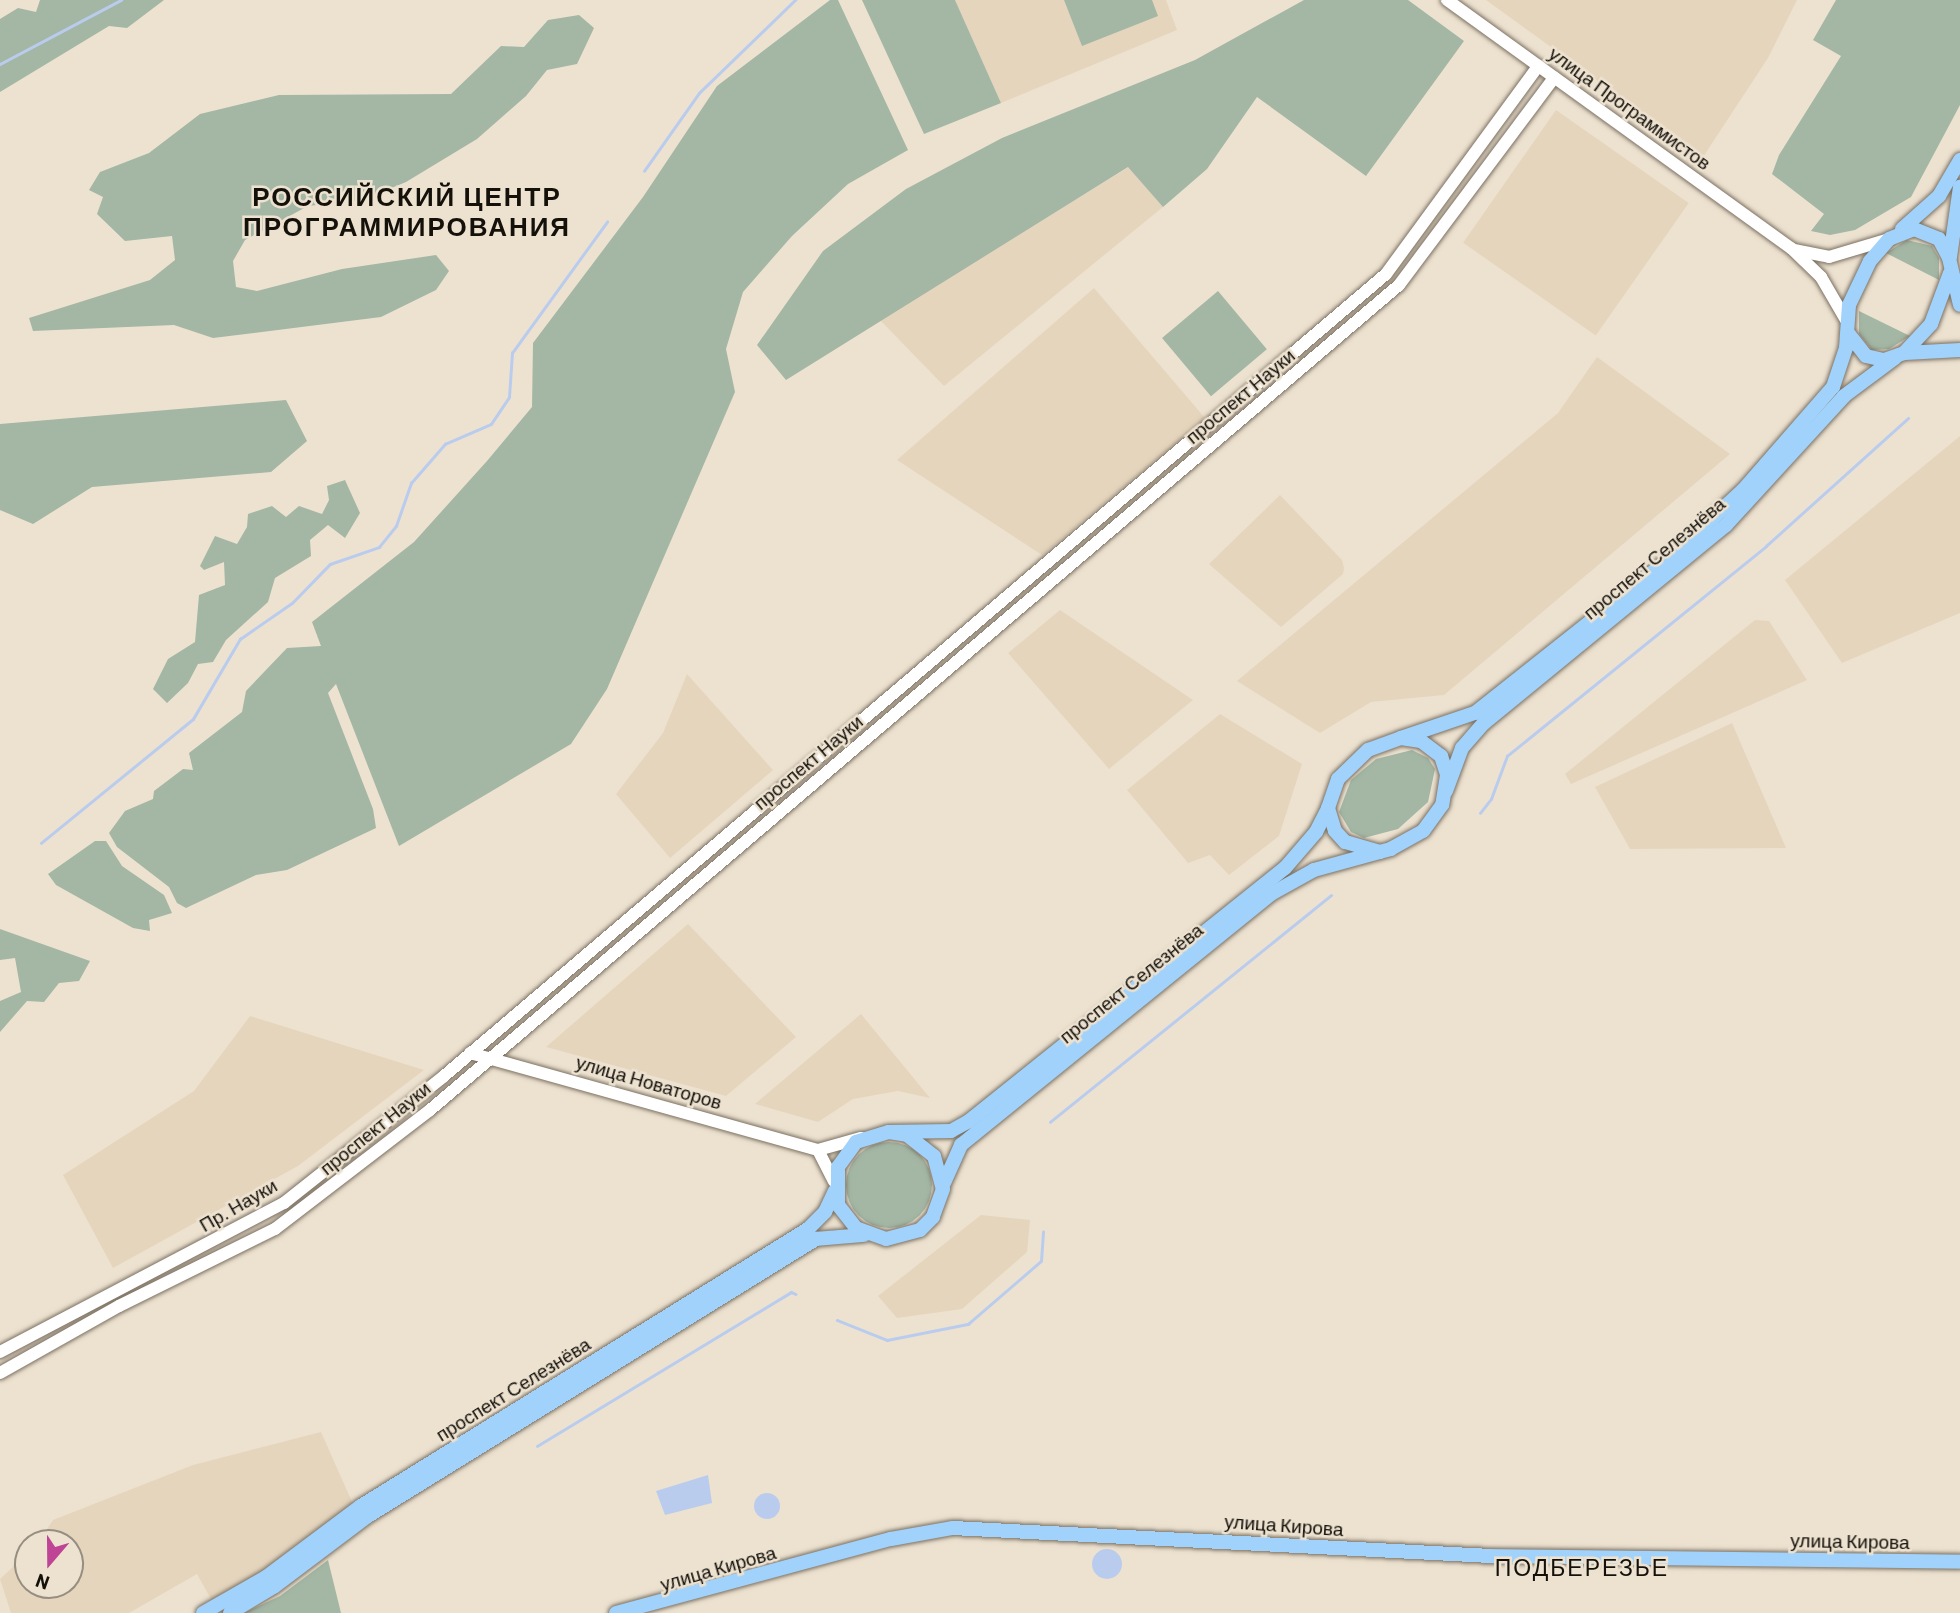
<!DOCTYPE html>
<meta charset="utf-8">
<style>
body{margin:0}
#map{position:relative;width:1960px;height:1613px;overflow:hidden;background:#ede2d0;font-family:Barlow,sans-serif}
div>[style]{position:absolute}
[style*='--x']{left:calc(var(--x)*1px);top:calc(var(--y)*1px);width:calc(var(--w)*1px);rotate:calc(var(--a)*1deg)}
.built>*{inset:0;background:#e5d5bd;transform-origin:0 0}
.green>*{inset:0;background:#a3b7a4;transform-origin:0 0}
.round{border-radius:50%}
.water>*{inset:0;background:#baccee}
.stream>*{height:2.5px;margin:-1.25px;padding:0 1.25px;transform-origin:1.25px;border-radius:1.25px;background:#baccee}
.roads{filter:drop-shadow(0 0 2px #7b7061) drop-shadow(0 0 2px #7b7061)}
.minor>*{height:12px;margin:-6px;padding:0 6px;transform-origin:6px;border-radius:6px;background:#fff}
.major>*{height:14px;margin:-7px;padding:0 7px;transform-origin:7px;border-radius:7px;background:#a1d2fb}
span{translate:-50% -50%;white-space:nowrap;text-align:center;line-height:1.15;-webkit-text-stroke:5px #ede2d0;paint-order:stroke}
.street-label{font-size:19px;color:#14100a}
.quarter-label{font-size:23px;color:#14100a;letter-spacing:2px}
.district-label{font-size:26px;color:#14100a;font-weight:700;letter-spacing:2px}
.north{position:absolute;left:14px;top:1529px;width:70px;height:70px;box-sizing:border-box;background:#ede2d0;border:2px solid #968e81;border-radius:50%;rotate:200deg;font-size:19px;font-weight:700;line-height:28px;text-align:center;color:#14100a}
.north::after{content:'';display:block;margin:auto;width:24px;height:32px;background:#bf4495;clip-path:polygon(50% 0,100% 100%,50% 72%,0 100%)}
</style>
<div id="map">
<div class="built">
<i style="clip-path:polygon(955px 0,1166px 0,1177px 30px,1001px 103px)"></i>
<i style="clip-path:polygon(1486px 0,1797px 0,1768px 58px,1703px 157px)"></i>
<i style="left:1556px;top:110px;width:162px;height:162px;rotate:35deg"></i>
<i style="clip-path:polygon(1129px 167px,1163px 207px,944px 386px,879px 319px)"></i>
<i style="clip-path:polygon(1094px 288px,1205px 418px,1042px 555px,897px 460px)"></i>
<i style="clip-path:polygon(1597px 357px,1730px 454px,1444px 695px,1371px 702px,1320px 733px,1237px 681px,1558px 413px)"></i>
<i style="clip-path:polygon(1960px 436px,1960px 613px,1842px 663px,1785px 580px)"></i>
<i style="clip-path:polygon(1280px 495px,1342px 560px,1344px 568px,1343px 574px,1281px 627px,1209px 564px)"></i>
<i style="clip-path:polygon(1060px 610px,1193px 700px,1109px 769px,1008px 653px)"></i>
<i style="clip-path:polygon(1755px 620px,1769px 621px,1807px 680px,1571px 784px,1565px 774px)"></i>
<i style="clip-path:polygon(687px 674px,773px 770px,670px 858px,616px 794px,663px 733px)"></i>
<i style="clip-path:polygon(1220px 714px,1302px 764px,1279px 836px,1229px 875px,1210px 855px,1188px 863px,1127px 790px)"></i>
<i style="clip-path:polygon(1732px 723px,1786px 848px,1630px 849px,1595px 787px)"></i>
<i style="clip-path:polygon(688px 924px,796px 1037px,726px 1096px,546px 1047px)"></i>
<i style="clip-path:polygon(861px 1014px,930px 1098px,898px 1091px,853px 1099px,818px 1122px,755px 1104px)"></i>
<i style="clip-path:polygon(250px 1016px,424px 1070px,298px 1166px,113px 1268px,63px 1175px,194px 1091px)"></i>
<i style="clip-path:polygon(981px 1215px,1030px 1220px,1027px 1252px,962px 1309px,897px 1318px,878px 1296px)"></i>
<i style="clip-path:polygon(321px 1432px,353px 1504px,263px 1571px,212px 1601px,197px 1574px,129px 1613px,11px 1613px,0 1579px,28px 1553px,28px 1585px,70px 1585px,70px 1543px,38px 1543px,53px 1520px,193px 1465px)"></i>
</div>
<div class="green">
<i style="clip-path:polygon(40px 0,164px 0,127px 28px,109px 26px,0 92px,0 19px,18px 8px,36px 12px)"></i>
<i style="clip-path:polygon(830px 0,838px 0,908px 150px,848px 184px,792px 236px,743px 292px,726px 349px,735px 392px,607px 689px,571px 744px,399px 846px,336px 684px,328px 693px,373px 809px,376px 828px,287px 870px,256px 875px,186px 908px,177px 903px,169px 887px,117px 847px,109px 833px,125px 811px,153px 799px,154px 791px,183px 769px,193px 770px,189px 753px,242px 712px,246px 691px,287px 648px,321px 646px,312px 622px,414px 542px,487px 461px,532px 407px,533px 343px,643px 197px,717px 86px)"></i>
<i style="clip-path:polygon(955px 0,1001px 103px,924px 134px,862px 0)"></i>
<i style="clip-path:polygon(1064px 0,1152px 0,1158px 16px,1082px 46px)"></i>
<i style="clip-path:polygon(1304px 0,1408px 0,1464px 41px,1366px 176px,1257px 97px,1207px 169px,1163px 207px,1128px 167px,786px 380px,757px 345px,823px 251px,906px 189px,1002px 138px,1195px 60px)"></i>
<i style="clip-path:polygon(1836px 0,1960px 0,1960px 105px,1911px 197px,1855px 230px,1830px 235px,1811px 231px,1824px 214px,1772px 174px,1779px 155px,1841px 56px,1813px 40px)"></i>
<i style="clip-path:polygon(579px 15px,594px 28px,577px 64px,547px 70px,526px 96px,477px 139px,406px 182px,362px 200px,308px 206px,245px 240px,233px 261px,236px 287px,257px 291px,342px 269px,436px 255px,449px 271px,436px 290px,381px 317px,213px 338px,174px 325px,33px 331px,29px 318px,150px 280px,175px 260px,172px 236px,125px 241px,97px 214px,103px 197px,89px 190px,100px 172px,149px 153px,200px 114px,279px 95px,451px 94px,501px 46px,524px 47px,548px 20px)"></i>
<i style="clip-path:polygon(1907px 240px,1932px 246px,1939px 258px,1939px 280px,1886px 253px)"></i>
<i style="left:1218px;top:291px;width:76px;height:73px;rotate:50deg"></i>
<i style="clip-path:polygon(1859px 311px,1910px 336px,1889px 349px,1872px 350px,1859px 334px)"></i>
<i style="clip-path:polygon(286px 400px,307px 441px,271px 472px,92px 487px,33px 524px,0 510px,0 424px)"></i>
<i style="clip-path:polygon(345px 480px,360px 513px,345px 538px,328px 525px,310px 540px,311px 556px,275px 578px,268px 602px,226px 640px,213px 662px,198px 664px,188px 683px,167px 703px,153px 689px,168px 659px,195px 642px,199px 595px,225px 585px,224px 562px,204px 570px,200px 566px,215px 536px,237px 544px,247px 527px,248px 514px,272px 506px,286px 517px,299px 506px,322px 514px,329px 500px,327px 486px)"></i>
<i style="clip-path:polygon(1412px 750px,1428px 758px,1435px 769px,1428px 802px,1398px 829px,1364px 838px,1351px 832px,1339px 812px,1351px 780px,1376px 759px)"></i>
<i style="clip-path:polygon(95px 841px,106px 841px,122px 866px,164px 895px,172px 913px,149px 920px,150px 931px,133px 928px,56px 885px,48px 874px)"></i>
<i style="clip-path:polygon(0 929px,90px 961px,79px 981px,59px 983px,44px 1002px,27px 1001px,0 1032px,0 1001px,21px 992px,15px 958px,0 960px)"></i>
<i class="round" style="left:846px;top:1142px;width:86px;height:86px"></i>
<i style="clip-path:polygon(328px 1560px,341px 1613px,244px 1613px,280px 1596px)"></i>
</div>
<div class="water">
<i style="clip-path:polygon(708px 1475px,712px 1503px,665px 1515px,656px 1491px)"></i>
<i class="round" style="left:754px;top:1493px;width:26px;height:26px"></i>
<i class="round" style="left:1092px;top:1549px;width:30px;height:30px"></i>
</div>
<div class="stream">
<i style="--x:0;--y:64;--w:137;--a:-27.9"></i>
<i style="--x:644;--y:171;--w:95;--a:-54.8"></i>
<i style="--x:699;--y:93;--w:134;--a:-44.1"></i>
<i style="--x:1480;--y:813;--w:18;--a:-52"></i>
<i style="--x:1491;--y:799;--w:46;--a:-69.6"></i>
<i style="--x:1507;--y:756;--w:333;--a:-39"></i>
<i style="--x:1766;--y:546;--w:191;--a:-42"></i>
<i style="--x:41;--y:843;--w:196;--a:-39.2"></i>
<i style="--x:193;--y:719;--w:93;--a:-59.6"></i>
<i style="--x:240;--y:639;--w:63;--a:-34.7"></i>
<i style="--x:292;--y:603;--w:54;--a:-45.7"></i>
<i style="--x:330;--y:564;--w:52;--a:-19.1"></i>
<i style="--x:379;--y:547;--w:27;--a:-51"></i>
<i style="--x:396;--y:526;--w:46;--a:-70.8"></i>
<i style="--x:411;--y:483;--w:52;--a:-48.9"></i>
<i style="--x:445;--y:444;--w:50;--a:-23.5"></i>
<i style="--x:491;--y:424;--w:32;--a:-56"></i>
<i style="--x:509;--y:397;--w:44;--a:-86.1"></i>
<i style="--x:512;--y:353;--w:162;--a:-54.1"></i>
<i style="--x:1050;--y:1122;--w:361;--a:-38.9"></i>
<i style="--x:837;--y:1320;--w:54;--a:21.8"></i>
<i style="--x:887;--y:1340;--w:83;--a:-11.2"></i>
<i style="--x:968;--y:1324;--w:96;--a:-40.8"></i>
<i style="--x:1041;--y:1261;--w:29;--a:-86"></i>
<i style="--x:537;--y:1446;--w:297;--a:-31.2"></i>
<i style="--x:791;--y:1292;--w:5;--a:22"></i>
</div>
<div class="roads">
<div class="minor">
<i style="--x:1447;--y:0;--w:424;--a:35.8"></i>
<i style="--x:1791;--y:248;--w:42;--a:44"></i>
<i style="--x:1821;--y:277;--w:50;--a:59.8"></i>
<i style="--x:1794;--y:250;--w:36;--a:11"></i>
<i style="--x:1829;--y:257;--w:63;--a:-16.7"></i>
<i style="--x:470;--y:1053;--w:361;--a:15.6"></i>
<i style="--x:818;--y:1150;--w:45;--a:-15.6"></i>
<i style="--x:818;--y:1150;--w:35;--a:63"></i>
<i style="--x:0;--y:1352;--w:321;--a:-27.7"></i>
<i style="--x:284;--y:1203;--w:204;--a:-38.4"></i>
<i style="--x:444;--y:1076;--w:1237;--a:-40.41"></i>
<i style="--x:1386;--y:274;--w:258;--a:-53.8"></i>
<i style="--x:0;--y:1373;--w:137;--a:-29.4"></i>
<i style="--x:119;--y:1306;--w:174;--a:-26.3"></i>
<i style="--x:275;--y:1229;--w:195;--a:-37.5"></i>
<i style="--x:430;--y:1110;--w:1273;--a:-40.41"></i>
<i style="--x:1399;--y:285;--w:259;--a:-53.2"></i>
</div>
<div class="major">
<i style="--x:1902;--y:229;--w:50;--a:-41.7"></i>
<i style="--x:1939;--y:196;--w:42;--a:-59.7"></i>
<i style="--x:1950;--y:257;--w:71;--a:-81.9"></i>
<i style="--x:1848;--y:333;--w:29;--a:52"></i>
<i style="--x:1866;--y:356;--w:18;--a:13"></i>
<i style="--x:1884;--y:360;--w:21;--a:-19"></i>
<i style="--x:1904;--y:353;--w:40;--a:-47"></i>
<i style="--x:1931;--y:324;--w:54;--a:-69.6"></i>
<i style="--x:1905;--y:353;--w:55;--a:-3.1"></i>
<i style="--x:1401;--y:738;--w:78;--a:-18.7"></i>
<i style="--x:1475;--y:713;--w:241;--a:-38.4"></i>
<i style="--x:1664;--y:563;--w:108;--a:-42.7"></i>
<i style="--x:1743;--y:490;--w:137;--a:-48.9"></i>
<i style="--x:1833;--y:387;--w:41;--a:-71.6"></i>
<i style="--x:1846;--y:348;--w:43;--a:-86"></i>
<i style="--x:1849;--y:305;--w:49;--a:-64.5"></i>
<i style="--x:1870;--y:261;--w:29;--a:-49"></i>
<i style="--x:1889;--y:239;--w:27;--a:-22"></i>
<i style="--x:1914;--y:229;--w:27;--a:22"></i>
<i style="--x:1939;--y:239;--w:21;--a:62"></i>
<i style="--x:1949;--y:258;--w:48;--a:76.8"></i>
<i style="--x:1401;--y:738;--w:20;--a:9"></i>
<i style="--x:1421;--y:741;--w:25;--a:37"></i>
<i style="--x:1441;--y:756;--w:20;--a:72"></i>
<i style="--x:1447;--y:775;--w:30;--a:99"></i>
<i style="--x:1442;--y:805;--w:32;--a:126"></i>
<i style="--x:1423;--y:831;--w:37;--a:151"></i>
<i style="--x:1391;--y:849;--w:11;--a:165"></i>
<i style="--x:1380;--y:852;--w:36;--a:-164"></i>
<i style="--x:1345;--y:842;--w:15;--a:-132"></i>
<i style="--x:1335;--y:831;--w:24;--a:-107"></i>
<i style="--x:1328;--y:808;--w:31;--a:-71"></i>
<i style="--x:1338;--y:779;--w:42;--a:-44"></i>
<i style="--x:1368;--y:750;--w:35;--a:-20"></i>
<i style="--x:1446;--y:791;--w:46;--a:-69.6"></i>
<i style="--x:1462;--y:748;--w:33;--a:-49"></i>
<i style="--x:1484;--y:723;--w:313;--a:-39.3"></i>
<i style="--x:1726;--y:525;--w:175;--a:-47.5"></i>
<i style="--x:1844;--y:396;--w:64;--a:-36.7"></i>
<i style="--x:889;--y:1132;--w:18;--a:9"></i>
<i style="--x:907;--y:1135;--w:34;--a:38"></i>
<i style="--x:934;--y:1156;--w:34;--a:75"></i>
<i style="--x:943;--y:1189;--w:30;--a:110"></i>
<i style="--x:933;--y:1217;--w:18;--a:135"></i>
<i style="--x:920;--y:1230;--w:35;--a:165"></i>
<i style="--x:886;--y:1239;--w:32;--a:-160"></i>
<i style="--x:856;--y:1228;--w:29;--a:-128"></i>
<i style="--x:838;--y:1205;--w:38;--a:-90"></i>
<i style="--x:838;--y:1167;--w:31;--a:-54"></i>
<i style="--x:856;--y:1142;--w:34;--a:-17"></i>
<i style="--x:889;--y:1132;--w:62;--a:-0.9"></i>
<i style="--x:951;--y:1131;--w:21;--a:-29"></i>
<i style="--x:969;--y:1121;--w:405;--a:-38.7"></i>
<i style="--x:1285;--y:868;--w:48;--a:-49.3"></i>
<i style="--x:1316;--y:832;--w:27;--a:-63"></i>
<i style="--x:944;--y:1183;--w:42;--a:-65.9"></i>
<i style="--x:961;--y:1145;--w:399;--a:-39"></i>
<i style="--x:1271;--y:894;--w:49;--a:-29.2"></i>
<i style="--x:1314;--y:870;--w:68;--a:-15.3"></i>
<i style="--x:203;--y:1613;--w:73;--a:-29.7"></i>
<i style="--x:266;--y:1577;--w:119;--a:-36.8"></i>
<i style="--x:361;--y:1506;--w:526;--a:-31.79"></i>
<i style="--x:808;--y:1229;--w:24;--a:-45"></i>
<i style="--x:825;--y:1212;--w:23;--a:-65"></i>
<i style="--x:230;--y:1613;--w:52;--a:-31"></i>
<i style="--x:275;--y:1586;--w:116;--a:-37"></i>
<i style="--x:368;--y:1516;--w:527;--a:-31.73"></i>
<i style="--x:816;--y:1239;--w:48;--a:-4.8"></i>
<i style="--x:616;--y:1613;--w:285;--a:-15.1"></i>
<i style="--x:891;--y:1539;--w:63;--a:-10.1"></i>
<i style="--x:953;--y:1528;--w:538;--a:2.98"></i>
<i style="--x:1490;--y:1556;--w:470;--a:0.7"></i>
</div>
</div>
<div class="street-label">
<span style="left:1630px;top:108px;rotate:36deg">улица Программистов</span>
<span style="left:1240px;top:396px;rotate:-40deg">проспект Науки</span>
<span style="left:1654px;top:558px;rotate:-40deg">проспект Селезнёва</span>
<span style="left:808px;top:762px;rotate:-40deg">проспект Науки</span>
<span style="left:1131px;top:983px;rotate:-39deg">проспект Селезнёва</span>
<span style="left:649px;top:1082px;rotate:16deg">улица Новаторов</span>
<span style="left:375px;top:1128px;rotate:-39deg">проспект Науки</span>
<span style="left:238px;top:1205px;rotate:-30deg">Пр. Науки</span>
<span style="left:513px;top:1389px;rotate:-32deg">проспект Селезнёва</span>
<span style="left:1284px;top:1525px;rotate:4deg">улица Кирова</span>
<span style="left:1850px;top:1541px;rotate:1deg">улица Кирова</span>
<span style="left:718px;top:1568px;rotate:-16deg">улица Кирова</span>
</div>
<div class="quarter-label">
<span style="left:1582px;top:1567px">ПОДБЕРЕЗЬЕ</span>
</div>
<div class="district-label">
<span style="left:407px;top:211px">РОССИЙСКИЙ ЦЕНТР<br>ПРОГРАММИРОВАНИЯ</span>
</div>
<div class="north">N</div>
</div>
